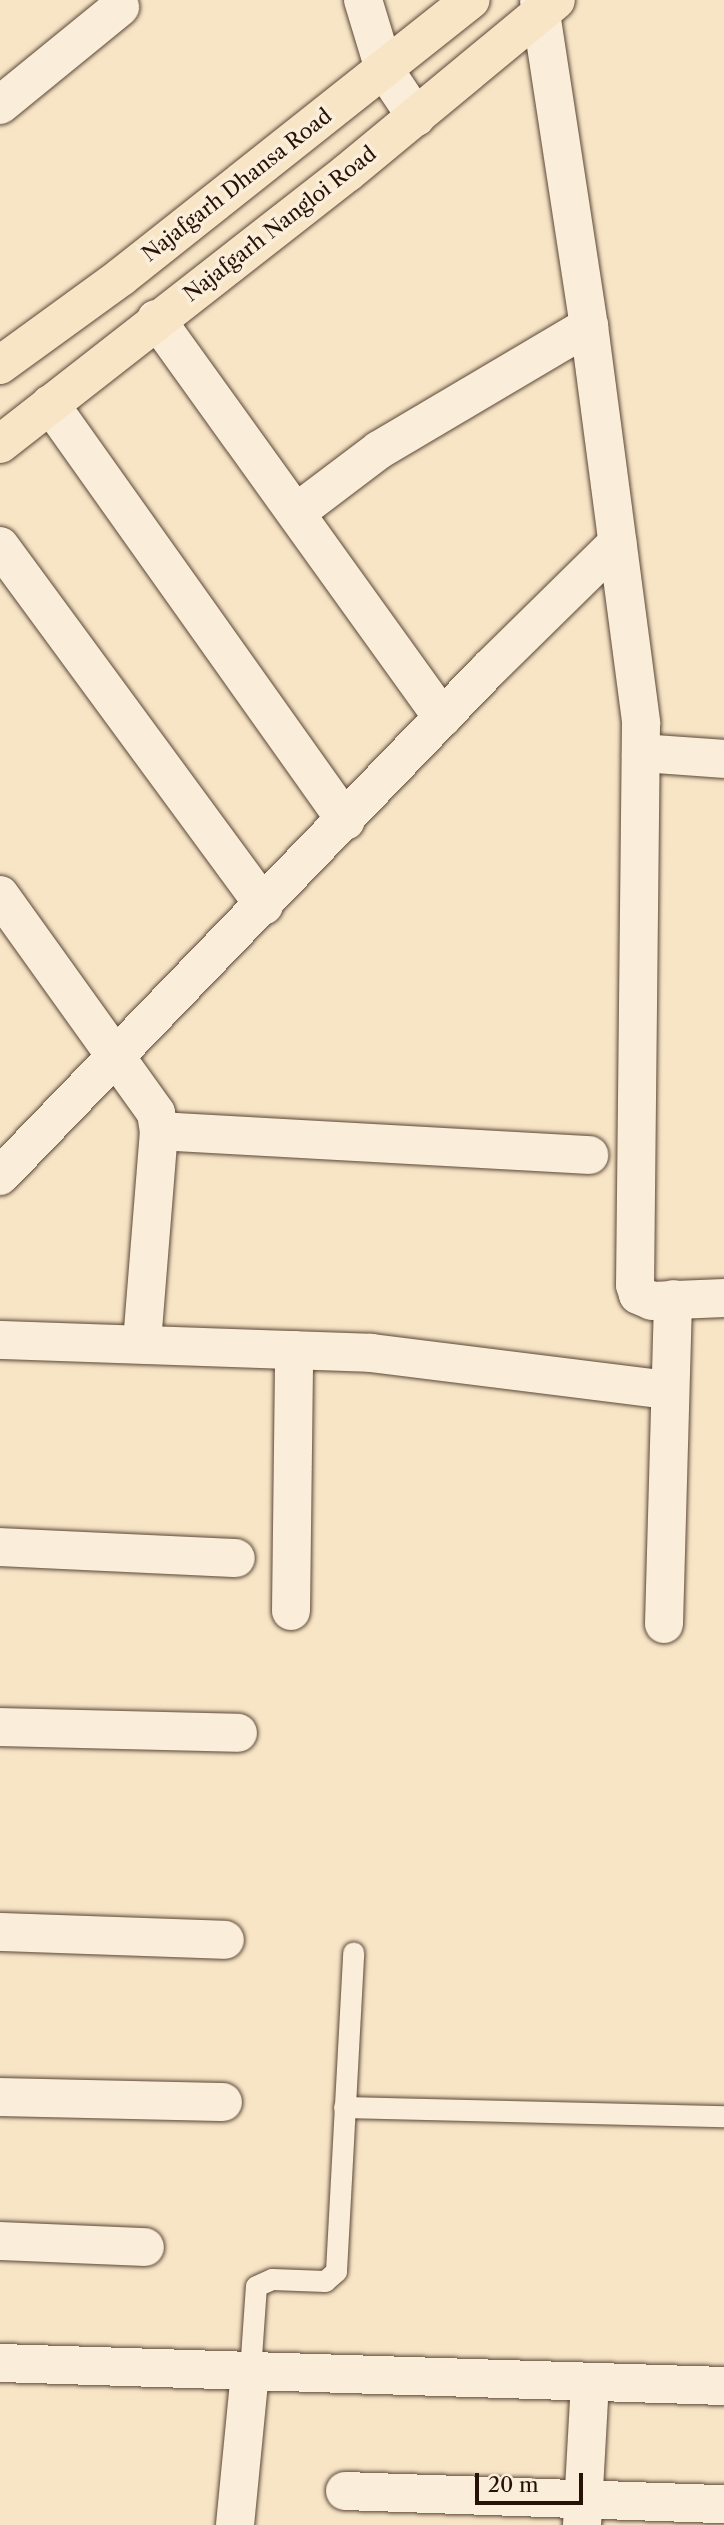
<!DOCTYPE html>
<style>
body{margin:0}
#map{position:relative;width:724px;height:2525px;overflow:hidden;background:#f8e5c6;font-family:"Libre Caslon Text",serif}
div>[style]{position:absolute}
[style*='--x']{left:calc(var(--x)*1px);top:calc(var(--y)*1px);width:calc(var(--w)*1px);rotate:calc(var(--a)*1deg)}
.roads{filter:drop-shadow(0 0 2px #5b4738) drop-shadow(0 0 2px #5b4738)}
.lane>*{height:21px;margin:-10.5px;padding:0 10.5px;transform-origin:10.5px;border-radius:10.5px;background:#faeeda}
.street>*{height:38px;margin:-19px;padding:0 19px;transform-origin:19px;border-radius:19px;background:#faeeda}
.primary>*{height:38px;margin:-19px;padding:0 19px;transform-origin:19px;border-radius:19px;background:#f8e5c6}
span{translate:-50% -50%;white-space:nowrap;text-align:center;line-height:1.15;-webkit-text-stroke:7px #faeeda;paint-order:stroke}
.street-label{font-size:21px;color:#271208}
.scale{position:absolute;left:475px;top:2473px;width:108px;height:32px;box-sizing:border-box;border:4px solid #271208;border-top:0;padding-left:9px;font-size:21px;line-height:24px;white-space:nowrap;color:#271208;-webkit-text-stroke:5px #faeeda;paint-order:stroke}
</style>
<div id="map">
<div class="roads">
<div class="lane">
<i style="--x:344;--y:2107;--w:380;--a:1.4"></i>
<i style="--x:250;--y:2371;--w:85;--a:-86"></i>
<i style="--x:256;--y:2286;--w:17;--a:-24"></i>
<i style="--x:272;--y:2279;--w:53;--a:2.2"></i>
<i style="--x:325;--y:2281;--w:15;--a:-42"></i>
<i style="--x:336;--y:2271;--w:319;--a:-86.9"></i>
</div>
<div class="street">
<i style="--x:363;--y:0;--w:72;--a:73.1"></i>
<i style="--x:384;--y:69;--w:58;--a:56.3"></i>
<i style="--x:539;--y:0;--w:330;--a:81.3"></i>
<i style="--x:589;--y:326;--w:400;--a:82.5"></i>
<i style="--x:641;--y:723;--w:562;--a:90.61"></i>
<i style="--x:635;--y:1285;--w:10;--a:73"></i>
<i style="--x:638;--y:1295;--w:15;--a:23"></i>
<i style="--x:652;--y:1301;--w:72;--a:-2.4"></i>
<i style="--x:0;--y:105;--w:155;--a:-39.2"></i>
<i style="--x:156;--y:319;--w:491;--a:54.3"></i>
<i style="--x:50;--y:404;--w:511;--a:54.63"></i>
<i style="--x:297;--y:512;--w:103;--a:-37.1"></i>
<i style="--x:379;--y:450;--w:244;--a:-30.6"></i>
<i style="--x:0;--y:546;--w:446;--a:53.7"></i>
<i style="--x:641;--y:753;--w:83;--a:4.1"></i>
<i style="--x:0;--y:895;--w:268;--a:54.4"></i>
<i style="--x:156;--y:1113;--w:18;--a:81"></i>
<i style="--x:159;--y:1131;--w:214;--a:94.6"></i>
<i style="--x:159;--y:1131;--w:431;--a:3.2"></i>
<i style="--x:0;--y:1176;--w:704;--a:-46.04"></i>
<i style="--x:489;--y:669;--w:180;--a:-44.5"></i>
<i style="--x:0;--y:1340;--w:371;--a:2"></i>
<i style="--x:371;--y:1353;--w:301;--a:7.1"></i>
<i style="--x:0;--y:1547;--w:236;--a:2.7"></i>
<i style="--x:291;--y:1611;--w:261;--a:-89.3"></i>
<i style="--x:664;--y:1624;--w:325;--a:-88.4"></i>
<i style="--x:0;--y:1727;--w:238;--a:1.4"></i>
<i style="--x:0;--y:1932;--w:225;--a:2"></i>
<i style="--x:0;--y:2097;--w:223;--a:1.3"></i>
<i style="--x:0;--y:2241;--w:145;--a:2.4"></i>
<i style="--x:0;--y:2363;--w:724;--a:1.82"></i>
<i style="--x:345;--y:2491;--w:379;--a:2"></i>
<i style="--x:235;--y:2525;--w:155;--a:-84.4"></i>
<i style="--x:582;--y:2525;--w:143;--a:-86.8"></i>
</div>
<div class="primary">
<i style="--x:0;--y:365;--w:150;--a:-36"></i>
<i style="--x:121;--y:277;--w:446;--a:-38.4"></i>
<i style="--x:0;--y:444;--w:440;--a:-38"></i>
<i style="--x:347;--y:173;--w:271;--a:-39.6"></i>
</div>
</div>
<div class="street-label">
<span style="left:237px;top:185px;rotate:-38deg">Najafgarh Dhansa Road</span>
<span style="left:280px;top:224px;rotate:-38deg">Najafgarh Nangloi Road</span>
</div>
<div class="scale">20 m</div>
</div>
